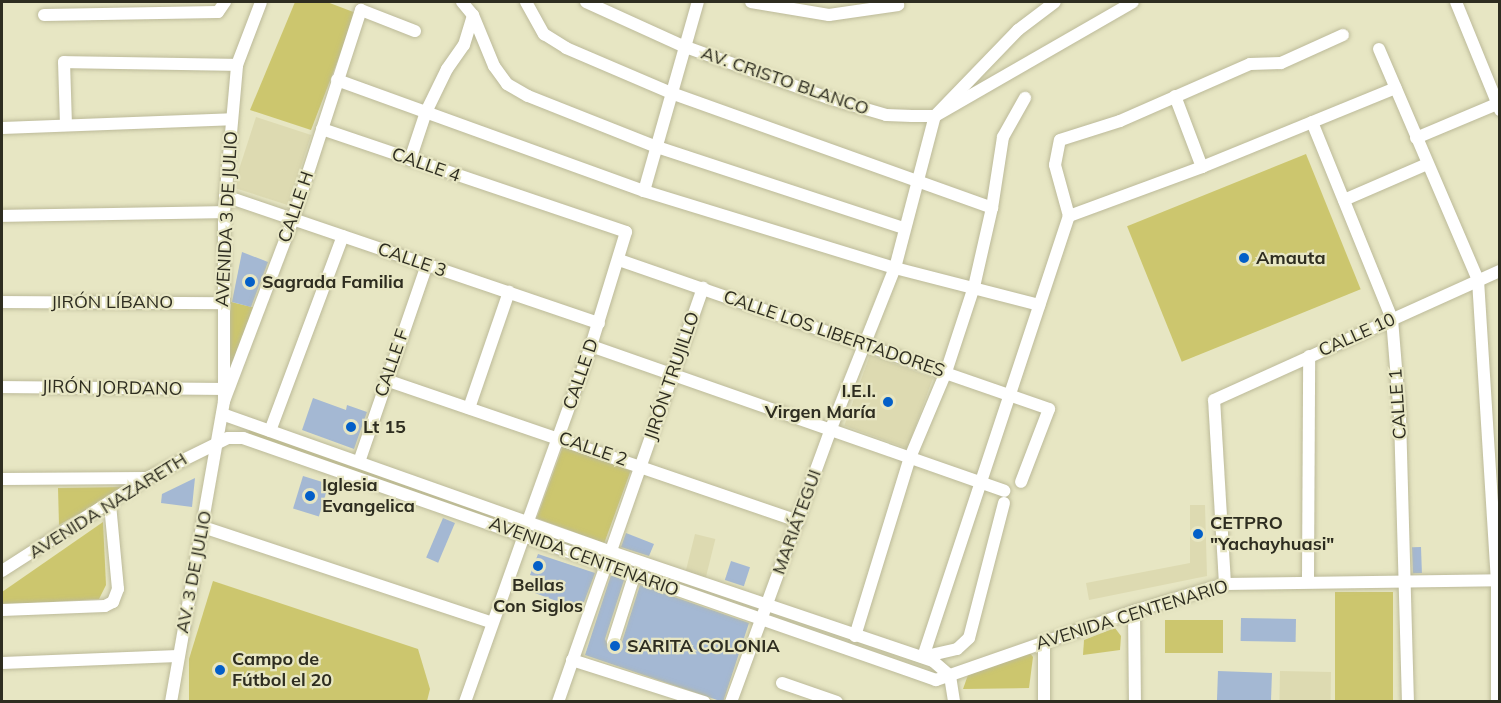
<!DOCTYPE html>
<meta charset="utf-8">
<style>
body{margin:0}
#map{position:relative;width:1501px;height:703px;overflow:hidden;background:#e7e6c3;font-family:Mulish,sans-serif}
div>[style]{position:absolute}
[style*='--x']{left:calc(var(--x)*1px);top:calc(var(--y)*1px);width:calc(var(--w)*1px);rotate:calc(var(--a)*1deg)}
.built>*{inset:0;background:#dddab1;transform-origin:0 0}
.green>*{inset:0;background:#ccc66e;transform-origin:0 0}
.building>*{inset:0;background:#a4b8d3;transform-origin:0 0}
.roads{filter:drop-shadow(0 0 2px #bcba99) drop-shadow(0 0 2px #bcba99)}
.minor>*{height:12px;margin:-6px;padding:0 6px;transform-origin:6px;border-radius:6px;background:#fff}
.dots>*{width:16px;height:16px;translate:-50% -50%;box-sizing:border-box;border:3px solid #e7e6c3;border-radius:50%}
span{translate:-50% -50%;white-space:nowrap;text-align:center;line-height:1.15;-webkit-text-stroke:4.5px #e7e6c3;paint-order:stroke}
.street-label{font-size:18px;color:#2e2d20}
.poi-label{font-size:18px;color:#2e2d20;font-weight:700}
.left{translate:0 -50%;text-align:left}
.right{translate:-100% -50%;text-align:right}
.frame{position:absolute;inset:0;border:3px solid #2e2d20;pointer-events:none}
</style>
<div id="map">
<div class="built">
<i style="left:256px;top:117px;width:58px;height:74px;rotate:18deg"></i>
<i style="left:870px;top:355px;width:67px;height:75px;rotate:20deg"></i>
<i style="clip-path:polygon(1190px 505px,1205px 505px,1207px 576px,1089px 600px,1086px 583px,1190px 563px)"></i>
<i style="left:695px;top:534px;width:21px;height:40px;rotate:14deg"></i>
<i style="left:1280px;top:671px;width:51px;height:30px;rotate:1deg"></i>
</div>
<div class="green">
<i style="clip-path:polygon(295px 2px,327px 2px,356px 13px,311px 130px,250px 110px)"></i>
<i style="left:1306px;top:154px;width:146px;height:193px;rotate:68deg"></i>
<i style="clip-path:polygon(231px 302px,256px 308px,228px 379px,225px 379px)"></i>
<i style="left:250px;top:428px;width:285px;height:9px;rotate:19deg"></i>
<i style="left:563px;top:446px;width:72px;height:77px;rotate:20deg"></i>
<i style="clip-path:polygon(127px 487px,59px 525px,58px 488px)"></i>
<i style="clip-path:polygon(103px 522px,106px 585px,99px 599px,2px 605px,2px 592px)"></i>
<i style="clip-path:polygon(213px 581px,418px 649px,430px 689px,427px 701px,189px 701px,189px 659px)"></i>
<i style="left:1335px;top:592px;width:58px;height:109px"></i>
<i style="left:1165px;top:620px;width:58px;height:33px"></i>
<i style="clip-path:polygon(1115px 628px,1121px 636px,1120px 650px,1083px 655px,1084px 640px)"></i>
<i style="clip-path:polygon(1030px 653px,1033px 657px,1029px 688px,963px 689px,968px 675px)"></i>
</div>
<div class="building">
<i style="clip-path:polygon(242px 252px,268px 262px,251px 307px,232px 302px)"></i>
<i style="clip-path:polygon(313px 398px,346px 410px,347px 405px,367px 412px,354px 449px,302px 430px)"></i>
<i style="left:303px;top:476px;width:27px;height:34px;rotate:17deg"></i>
<i style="clip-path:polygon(195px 478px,192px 507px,161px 503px,162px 494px)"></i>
<i style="left:443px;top:518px;width:13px;height:43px;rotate:23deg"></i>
<i style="clip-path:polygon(626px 533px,654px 544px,649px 556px,621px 547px)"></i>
<i style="left:1421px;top:547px;width:26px;height:9px;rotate:88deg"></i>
<i style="clip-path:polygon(538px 554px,595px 573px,581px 610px,532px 592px,538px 577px,530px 575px)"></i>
<i style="left:731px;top:561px;width:20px;height:20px;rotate:18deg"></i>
<i style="clip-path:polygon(611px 575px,624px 580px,605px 639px,610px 650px,621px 645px,640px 585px,749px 623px,723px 702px,585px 655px)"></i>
<i style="left:1241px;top:618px;width:55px;height:23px;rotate:1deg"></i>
<i style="left:1218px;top:671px;width:54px;height:31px;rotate:2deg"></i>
</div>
<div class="roads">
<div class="minor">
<i style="--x:462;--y:2;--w:17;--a:50"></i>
<i style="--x:473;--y:15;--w:55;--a:67.6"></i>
<i style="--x:494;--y:66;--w:22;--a:54"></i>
<i style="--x:507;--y:84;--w:24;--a:30"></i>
<i style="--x:528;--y:96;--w:136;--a:21.6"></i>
<i style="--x:654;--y:146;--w:263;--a:18.2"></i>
<i style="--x:526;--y:2;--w:37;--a:61"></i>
<i style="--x:544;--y:34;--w:26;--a:32"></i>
<i style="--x:566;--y:48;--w:117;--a:23.1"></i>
<i style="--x:674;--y:94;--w:338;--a:19.7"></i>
<i style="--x:586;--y:2;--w:107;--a:24.4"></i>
<i style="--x:683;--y:46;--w:154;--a:19.7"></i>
<i style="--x:828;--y:98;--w:60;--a:16.3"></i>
<i style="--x:886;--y:115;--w:26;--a:2"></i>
<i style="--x:912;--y:116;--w:23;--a:0"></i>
<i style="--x:935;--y:116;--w:120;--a:-46"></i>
<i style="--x:1018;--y:30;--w:46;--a:-37.1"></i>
<i style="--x:751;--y:2;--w:79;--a:9.5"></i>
<i style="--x:829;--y:15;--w:70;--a:-8.2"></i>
<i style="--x:1456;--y:2;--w:117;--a:67.8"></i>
<i style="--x:44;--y:15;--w:174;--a:-1"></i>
<i style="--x:218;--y:12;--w:12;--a:-55"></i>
<i style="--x:1379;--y:49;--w:251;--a:66.8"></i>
<i style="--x:1478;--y:280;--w:301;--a:86.4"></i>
<i style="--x:1497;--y:580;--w:122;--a:90"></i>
<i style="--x:337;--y:80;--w:326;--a:19.9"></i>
<i style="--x:644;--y:191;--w:263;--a:17.1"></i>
<i style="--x:895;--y:268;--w:149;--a:14.4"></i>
<i style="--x:1175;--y:96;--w:76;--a:69.2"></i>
<i style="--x:1312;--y:122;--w:213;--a:67.9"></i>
<i style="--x:1392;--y:319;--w:98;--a:85.3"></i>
<i style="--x:1400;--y:417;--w:285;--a:88.4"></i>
<i style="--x:66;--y:125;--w:63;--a:-91.8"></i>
<i style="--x:64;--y:62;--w:173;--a:1"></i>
<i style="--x:2;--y:128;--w:230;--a:-2.2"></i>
<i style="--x:322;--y:129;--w:321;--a:18.7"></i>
<i style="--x:626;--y:232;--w:119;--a:107.1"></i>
<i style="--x:591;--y:346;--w:186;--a:109.8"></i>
<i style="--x:1416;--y:138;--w:88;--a:-22.8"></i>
<i style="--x:410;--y:160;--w:51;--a:-71.6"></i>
<i style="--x:426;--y:112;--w:48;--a:-64"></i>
<i style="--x:447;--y:69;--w:29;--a:-55"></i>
<i style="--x:464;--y:45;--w:31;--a:-73"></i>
<i style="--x:644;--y:191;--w:197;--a:-74.1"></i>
<i style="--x:225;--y:196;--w:395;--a:18.8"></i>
<i style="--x:1344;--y:200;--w:90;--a:-23.4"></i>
<i style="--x:2;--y:216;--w:222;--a:-1"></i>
<i style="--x:1069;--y:216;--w:53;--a:-105.4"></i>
<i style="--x:1055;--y:165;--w:25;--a:-79"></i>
<i style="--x:1060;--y:140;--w:63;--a:-17.6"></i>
<i style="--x:1120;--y:121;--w:142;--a:-23.7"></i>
<i style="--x:1250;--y:64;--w:31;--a:-2"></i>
<i style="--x:1281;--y:63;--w:68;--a:-24.3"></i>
<i style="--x:619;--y:260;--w:455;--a:19.1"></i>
<i style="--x:1049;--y:409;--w:78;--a:111"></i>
<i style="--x:2;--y:302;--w:220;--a:0.3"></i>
<i style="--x:591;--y:346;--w:438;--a:19.3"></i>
<i style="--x:386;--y:380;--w:436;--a:18.9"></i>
<i style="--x:2;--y:387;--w:220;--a:0.5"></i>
<i style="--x:224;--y:401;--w:195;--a:-69.2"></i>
<i style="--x:293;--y:219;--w:220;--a:-72"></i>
<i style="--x:361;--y:10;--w:58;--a:21.3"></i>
<i style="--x:469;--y:408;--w:123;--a:-71"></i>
<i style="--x:222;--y:414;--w:413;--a:19.5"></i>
<i style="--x:611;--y:552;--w:340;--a:18.7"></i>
<i style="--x:933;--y:661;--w:23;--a:41"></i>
<i style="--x:950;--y:676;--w:26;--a:81"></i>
<i style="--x:270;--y:431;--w:208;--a:-69.5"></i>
<i style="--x:359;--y:462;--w:208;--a:-71"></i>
<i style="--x:2;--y:479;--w:145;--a:-0.4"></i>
<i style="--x:1004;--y:503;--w:139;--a:104.5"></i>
<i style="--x:969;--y:638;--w:16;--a:137"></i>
<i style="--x:957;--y:649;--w:35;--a:167"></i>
<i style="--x:923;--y:657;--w:465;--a:-71.7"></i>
<i style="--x:1069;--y:216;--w:142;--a:-20.2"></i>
<i style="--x:1202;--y:167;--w:209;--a:-22.2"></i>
<i style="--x:203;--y:527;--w:302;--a:18.3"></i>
<i style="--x:2;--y:571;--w:172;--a:-32.7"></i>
<i style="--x:147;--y:478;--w:90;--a:-26.3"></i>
<i style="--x:228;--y:438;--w:15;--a:0"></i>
<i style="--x:243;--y:438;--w:734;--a:19.25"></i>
<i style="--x:936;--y:680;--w:210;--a:-19.2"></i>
<i style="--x:1134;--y:611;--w:95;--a:-16.5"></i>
<i style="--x:1225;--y:584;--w:275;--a:-0.8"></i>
<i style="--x:1308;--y:580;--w:224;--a:-89.7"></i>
<i style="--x:1225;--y:584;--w:184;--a:-93.4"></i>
<i style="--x:1214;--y:400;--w:314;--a:-24.3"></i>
<i style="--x:2;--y:610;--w:103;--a:-2.2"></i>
<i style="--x:105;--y:606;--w:9;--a:-27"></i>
<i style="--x:113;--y:602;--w:14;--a:-69"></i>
<i style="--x:118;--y:589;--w:85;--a:-95.4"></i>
<i style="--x:1134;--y:611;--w:91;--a:89.4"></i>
<i style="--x:855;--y:636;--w:184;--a:-72.9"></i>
<i style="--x:909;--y:460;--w:95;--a:-67.2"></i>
<i style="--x:946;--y:372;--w:89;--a:-71.8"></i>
<i style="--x:974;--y:287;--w:81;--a:-77.2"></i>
<i style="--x:992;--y:208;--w:72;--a:-81.2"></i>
<i style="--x:1003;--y:137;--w:45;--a:-60.6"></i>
<i style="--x:613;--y:642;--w:69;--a:-72.3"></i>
<i style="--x:572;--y:660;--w:139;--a:17.7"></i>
<i style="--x:2;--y:663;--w:176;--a:-2.3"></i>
<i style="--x:782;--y:683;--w:58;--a:19.1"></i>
<i style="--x:171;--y:702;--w:306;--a:-80"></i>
<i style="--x:224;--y:401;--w:189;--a:-90"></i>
<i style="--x:224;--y:212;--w:148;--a:-84.9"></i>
<i style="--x:237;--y:65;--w:67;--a:-69.1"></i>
<i style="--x:465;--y:702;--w:177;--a:-70.5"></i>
<i style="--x:558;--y:702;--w:439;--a:-70.7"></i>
<i style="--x:731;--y:702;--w:289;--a:-69.9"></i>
<i style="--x:830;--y:431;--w:175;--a:-68.3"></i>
<i style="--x:895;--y:268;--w:157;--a:-75.3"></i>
<i style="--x:935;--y:116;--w:228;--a:-29.9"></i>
<i style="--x:1044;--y:702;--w:61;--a:-90"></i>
</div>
</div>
<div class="dots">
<i style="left:1244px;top:258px;background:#035fc8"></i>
<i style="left:250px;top:282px;background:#035fc8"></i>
<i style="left:888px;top:402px;background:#035fc8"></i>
<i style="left:351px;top:427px;background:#035fc8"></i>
<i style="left:310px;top:496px;background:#035fc8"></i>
<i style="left:1198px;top:534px;background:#035fc8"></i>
<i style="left:538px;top:566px;background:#035fc8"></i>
<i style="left:615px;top:646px;background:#035fc8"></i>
<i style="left:220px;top:670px;background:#035fc8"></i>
</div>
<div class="street-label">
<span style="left:785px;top:81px;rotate:19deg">AV. CRISTO BLANCO</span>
<span style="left:426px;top:165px;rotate:19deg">CALLE 4</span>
<span style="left:296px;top:207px;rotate:-71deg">CALLE H</span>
<span style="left:227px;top:219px;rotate:-87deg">AVENIDA 3 DE JULIO</span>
<span style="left:412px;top:260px;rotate:19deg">CALLE 3</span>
<span style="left:112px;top:302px">JIRÓN LÍBANO</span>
<span style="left:834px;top:334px;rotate:19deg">CALLE LOS LIBERTADORES</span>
<span style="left:1357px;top:335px;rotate:-24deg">CALLE 10</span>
<span style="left:392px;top:363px;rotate:-71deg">CALLE F</span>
<span style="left:581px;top:374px;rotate:-71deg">CALLE D</span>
<span style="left:672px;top:376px;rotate:-71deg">JIRÓN TRUJILLO</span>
<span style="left:112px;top:388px;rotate:1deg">JIRÓN JORDANO</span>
<span style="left:1398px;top:404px;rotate:-94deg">CALLE 1</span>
<span style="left:593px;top:449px;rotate:19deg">CALLE 2</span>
<span style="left:108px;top:506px;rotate:-32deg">AVENIDA NAZARETH</span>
<span style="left:797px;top:522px;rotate:-70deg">MARIÁTEGUI</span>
<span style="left:584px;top:557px;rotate:20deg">AVENIDA CENTENARIO</span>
<span style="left:194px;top:572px;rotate:-79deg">AV. 3 DE JULIO</span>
<span style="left:1132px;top:615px;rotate:-17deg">AVENIDA CENTENARIO</span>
</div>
<div class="poi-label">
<span class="left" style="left:1256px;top:258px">Amauta</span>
<span class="left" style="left:262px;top:282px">Sagrada Familia</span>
<span class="right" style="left:876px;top:402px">I.E.I.<br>Virgen María</span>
<span class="left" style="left:363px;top:427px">Lt 15</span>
<span class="left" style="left:322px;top:496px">Iglesia<br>Evangelica</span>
<span class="left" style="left:1210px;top:534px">CETPRO<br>"Yachayhuasi"</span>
<span style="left:538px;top:596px">Bellas<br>Con Siglos</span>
<span class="left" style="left:627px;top:646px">SARITA COLONIA</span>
<span class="left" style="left:232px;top:670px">Campo de<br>Fútbol el 20</span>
</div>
<div class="frame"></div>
</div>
